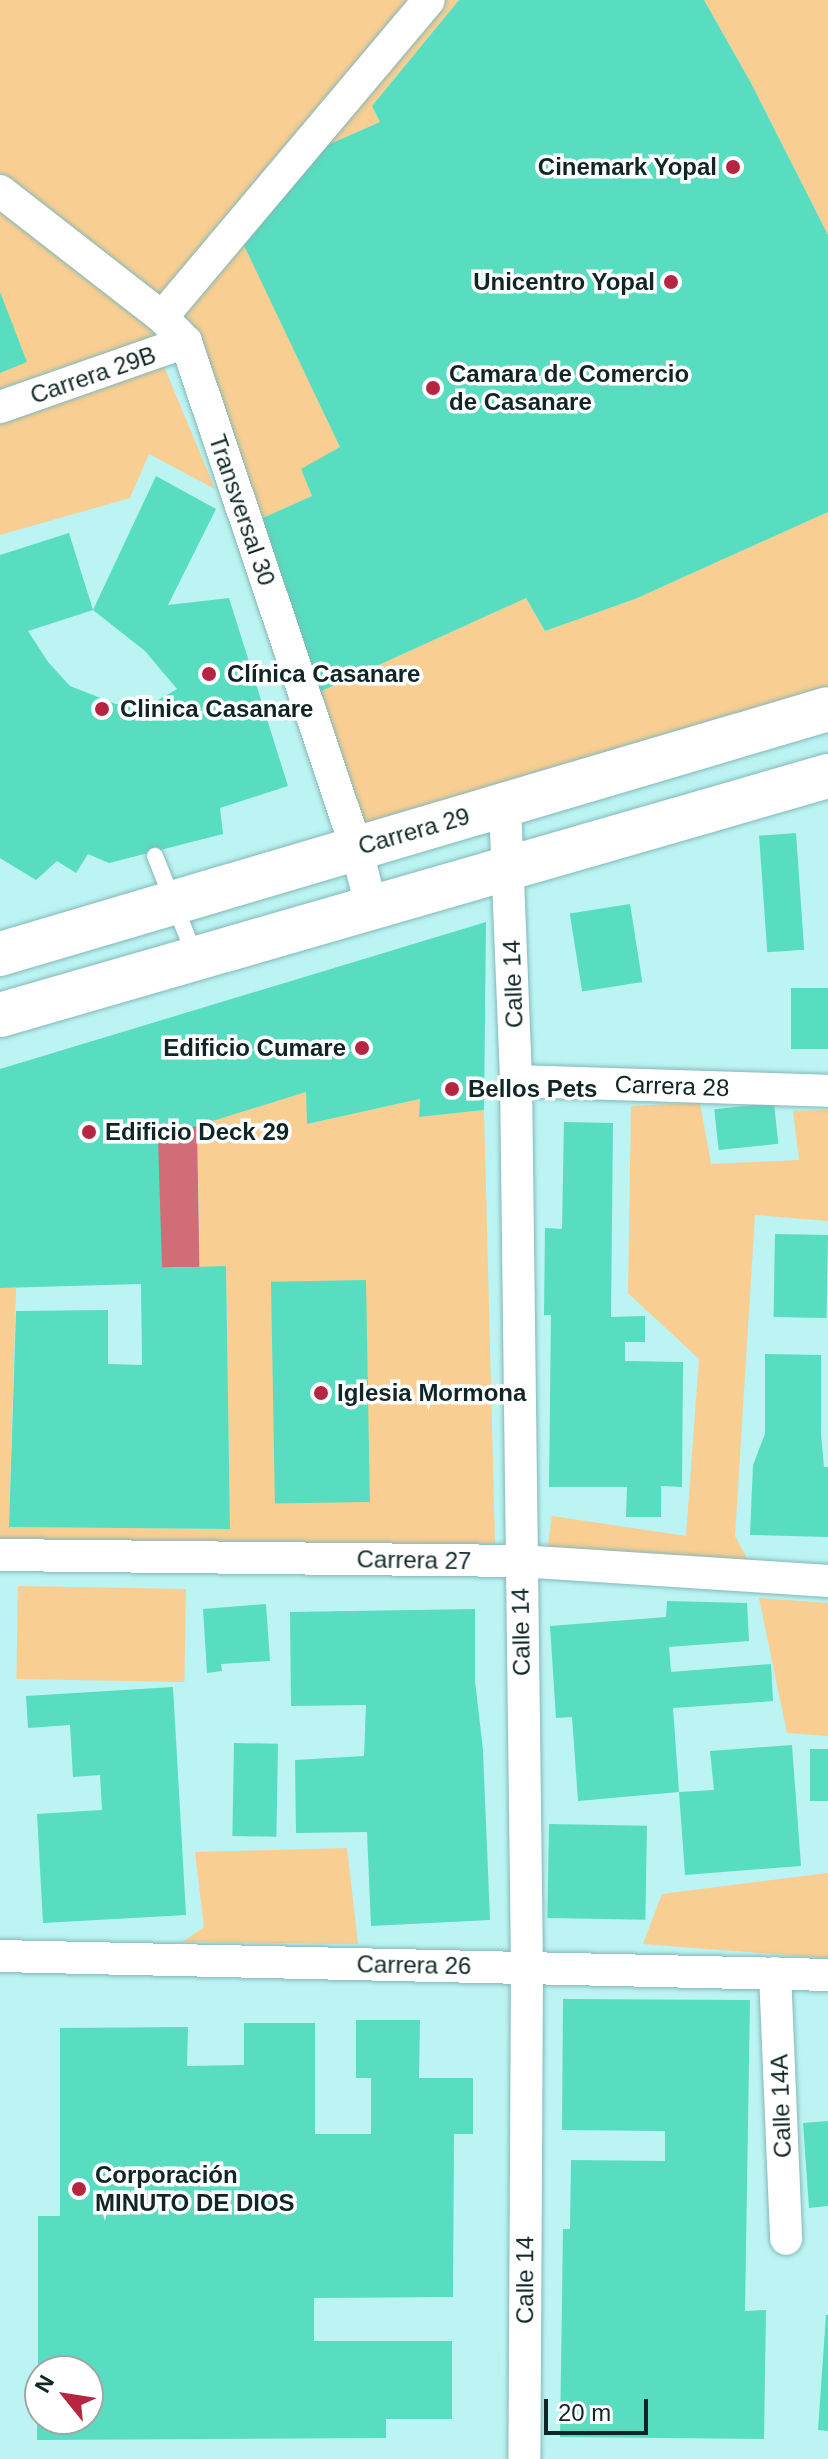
<!DOCTYPE html>
<meta charset="utf-8">
<style>
body{margin:0}
#map{position:relative;width:828px;height:2459px;overflow:hidden;background:#bcf3f3;font-family:Arial,sans-serif}
div>[style]{position:absolute}
[style*='--x']{left:calc(var(--x)*1px);top:calc(var(--y)*1px);width:calc(var(--w)*1px);rotate:calc(var(--a)*1deg)}
.green>*{inset:0;background:#f8ce92;transform-origin:0 0}
.water>*{inset:0;background:#d06d76;transform-origin:0 0}
.building>*{inset:0;background:#58ddc0;transform-origin:0 0}
.roads{filter:drop-shadow(0 0 2px #83b8b7) drop-shadow(0 0 2px #83b8b7)}
.service>*{height:16px;margin:-8px;padding:0 8px;transform-origin:8px;border-radius:8px;background:#fff}
.minor>*{height:32px;margin:-16px;padding:0 16px;transform-origin:16px;border-radius:16px;background:#fff}
.secondary>*{height:44px;margin:-22px;padding:0 22px;transform-origin:22px;border-radius:22px;background:#fff}
.dots>*{width:22px;height:22px;translate:-50% -50%;box-sizing:border-box;border:4px solid #fff;border-radius:50%}
span{translate:-50% -50%;white-space:nowrap;text-align:center;line-height:1.15;-webkit-text-stroke:7px #fff;paint-order:stroke}
.poi-label{font-size:24px;color:#102626;font-weight:700}
.right{translate:-100% -50%;text-align:right}
.left{translate:0 -50%;text-align:left}
.street-label{font-size:24px;color:#102626}
.north{position:absolute;left:24px;top:2355px;width:80px;height:80px;box-sizing:border-box;background:#fff;border:2px solid #9fa8a8;border-radius:50%;rotate:300deg;font-size:22px;font-weight:700;line-height:32px;text-align:center;color:#102626}
.north::after{content:'';display:block;margin:auto;width:28px;height:36px;background:#b62542;clip-path:polygon(50% 0,100% 100%,50% 72%,0 100%)}
.scale{position:absolute;left:544px;top:2399px;width:104px;height:36px;box-sizing:border-box;border:4px solid #102626;border-top:0;padding-left:10px;font-size:24px;line-height:28px;white-space:nowrap;color:#102626;-webkit-text-stroke:6px #fff;paint-order:stroke}
</style>
<div id="map">
<div class="green">
<i style="clip-path:polygon(0 0,459px 0,372px 106px,380px 122px,314px 151px,340px 447px,312px 496px,256px 521px,175px 330px,0 389px)"></i>
<i style="clip-path:polygon(704px 0,828px 0,828px 235px,751px 83px)"></i>
<i style="clip-path:polygon(163px 364px,215px 489px,149px 454px,130px 498px,0 535px,0 420px)"></i>
<i style="clip-path:polygon(828px 512px,828px 697px,362px 838px,315px 694px,526px 598px,545px 631px,635px 599px)"></i>
<i style="clip-path:polygon(306px 1092px,308px 1124px,420px 1099px,420px 1117px,484px 1110px,495px 1544px,0 1542px,0 1288px,16px 1288px,9px 1527px,230px 1529px,226px 1267px,200px 1267px,197px 1126px)"></i>
<i style="clip-path:polygon(700px 1103px,711px 1164px,799px 1160px,793px 1111px,828px 1110px,828px 1221px,755px 1215px,735px 1536px,753px 1570px,547px 1551px,552px 1516px,686px 1536px,699px 1359px,628px 1293px,631px 1106px)"></i>
<i style="left:18px;top:1586px;width:168px;height:93px;rotate:1deg"></i>
<i style="clip-path:polygon(759px 1598px,828px 1603px,828px 1736px,787px 1733px)"></i>
<i style="clip-path:polygon(347px 1848px,358px 1944px,182px 1942px,204px 1927px,195px 1852px)"></i>
<i style="clip-path:polygon(828px 1873px,828px 1958px,643px 1944px,662px 1894px)"></i>
</div>
<div class="water">
<i style="left:197px;top:1126px;width:141px;height:41px;rotate:89deg"></i>
</div>
<div class="building">
<i style="clip-path:polygon(459px 0,704px 0,751px 83px,828px 235px,828px 512px,635px 599px,545px 631px,526px 598px,315px 694px,256px 521px,312px 496px,301px 469px,340px 447px,240px 237px,314px 151px,380px 122px,372px 106px)"></i>
<i style="clip-path:polygon(0 292px,27px 362px,0 373px)"></i>
<i style="clip-path:polygon(156px 476px,216px 509px,168px 605px,229px 598px,288px 786px,220px 808px,223px 834px,109px 863px,88px 854px,76px 873px,57px 861px,36px 880px,0 858px,0 555px,69px 533px,93px 610px,28px 631px,48px 662px,70px 686px,116px 704px,146px 707px,177px 689px,145px 651px,93px 610px)"></i>
<i style="left:796px;top:833px;width:117px;height:37px;rotate:86deg"></i>
<i style="left:630px;top:904px;width:79px;height:61px;rotate:81deg"></i>
<i style="clip-path:polygon(486px 922px,484px 1110px,419px 1117px,420px 1099px,307px 1124px,306px 1092px,158px 1138px,162px 1268px,226px 1266px,230px 1529px,9px 1527px,16px 1311px,108px 1310px,108px 1364px,142px 1365px,141px 1284px,0 1288px,0 1069px)"></i>
<i style="left:791px;top:988px;width:37px;height:61px"></i>
<i style="left:774px;top:1103px;width:41px;height:60px;rotate:84deg"></i>
<i style="clip-path:polygon(564px 1122px,613px 1123px,611px 1317px,645px 1316px,645px 1342px,625px 1342px,625px 1361px,683px 1362px,682px 1487px,661px 1486px,661px 1517px,626px 1517px,627px 1487px,549px 1487px,551px 1315px,544px 1315px,545px 1228px,562px 1229px)"></i>
<i style="left:775px;top:1234px;width:53px;height:83px;rotate:1deg"></i>
<i style="left:366px;top:1280px;width:222px;height:95px;rotate:89deg"></i>
<i style="clip-path:polygon(765px 1354px,821px 1355px,821px 1434px,824px 1467px,828px 1467px,828px 1537px,750px 1535px,753px 1465px,765px 1434px)"></i>
<i style="clip-path:polygon(667px 1601px,747px 1603px,749px 1641px,669px 1647px,671px 1672px,771px 1664px,773px 1701px,673px 1708px,679px 1792px,578px 1801px,572px 1717px,556px 1718px,550px 1626px,666px 1617px)"></i>
<i style="clip-path:polygon(266px 1604px,270px 1661px,221px 1664px,222px 1671px,207px 1673px,203px 1609px)"></i>
<i style="clip-path:polygon(475px 1609px,475px 1681px,483px 1750px,490px 1920px,371px 1926px,367px 1832px,296px 1833px,295px 1760px,364px 1756px,366px 1705px,291px 1706px,290px 1612px)"></i>
<i style="clip-path:polygon(173px 1687px,186px 1915px,43px 1923px,37px 1814px,102px 1810px,100px 1775px,73px 1777px,70px 1725px,28px 1728px,26px 1696px)"></i>
<i style="left:234px;top:1743px;width:44px;height:93px;rotate:1deg"></i>
<i style="clip-path:polygon(792px 1745px,801px 1866px,685px 1875px,679px 1792px,714px 1790px,710px 1751px)"></i>
<i style="left:810px;top:1749px;width:18px;height:52px"></i>
<i style="left:549px;top:1824px;width:98px;height:94px;rotate:1deg"></i>
<i style="clip-path:polygon(563px 1999px,750px 2000px,745px 2311px,766px 2310px,764px 2439px,560px 2437px,563px 2229px,570px 2229px,571px 2160px,665px 2161px,665px 2131px,562px 2130px)"></i>
<i style="clip-path:polygon(356px 2020px,420px 2020px,419px 2078px,473px 2078px,473px 2134px,454px 2134px,453px 2297px,314px 2298px,314px 2341px,452px 2341px,452px 2419px,386px 2419px,386px 2438px,37px 2440px,37px 2419px,88px 2419px,88px 2371px,38px 2371px,38px 2216px,60px 2216px,60px 2028px,188px 2027px,187px 2066px,244px 2065px,244px 2023px,315px 2023px,315px 2134px,371px 2134px,371px 2078px,356px 2078px)"></i>
<i style="clip-path:polygon(828px 2121px,828px 2206px,809px 2208px,803px 2123px)"></i>
<i style="clip-path:polygon(826px 2315px,828px 2315px,828px 2431px,818px 2430px)"></i>
</div>
<div class="roads">
<div class="service">
<i style="--x:155;--y:856;--w:108;--a:68.2"></i>
</div>
<div class="minor">
<i style="--x:0;--y:191;--w:205;--a:37.9"></i>
<i style="--x:162;--y:317;--w:35;--a:46"></i>
<i style="--x:186;--y:342;--w:533;--a:71.4"></i>
<i style="--x:356;--y:847;--w:61;--a:75.7"></i>
<i style="--x:162;--y:317;--w:414;--a:-49.9"></i>
<i style="--x:0;--y:407;--w:197;--a:-19.3"></i>
<i style="--x:505;--y:805;--w:276;--a:87.7"></i>
<i style="--x:516;--y:1081;--w:885;--a:89.29"></i>
<i style="--x:527;--y:1966;--w:493;--a:90.3"></i>
<i style="--x:516;--y:1081;--w:312;--a:1.8"></i>
<i style="--x:0;--y:1555;--w:520;--a:0.66"></i>
<i style="--x:520;--y:1561;--w:309;--a:3.7"></i>
<i style="--x:0;--y:1956;--w:828;--a:1.31"></i>
<i style="--x:775;--y:1973;--w:266;--a:87.6"></i>
</div>
<div class="secondary">
<i style="--x:0;--y:954;--w:863;--a:-16.48"></i>
<i style="--x:0;--y:1015;--w:862;--a:-16.1"></i>
</div>
</div>
<div class="dots">
<i style="left:733px;top:167px;background:#b62542"></i>
<i style="left:671px;top:282px;background:#b62542"></i>
<i style="left:433px;top:388px;background:#b62542"></i>
<i style="left:209px;top:674px;background:#b62542"></i>
<i style="left:102px;top:709px;background:#b62542"></i>
<i style="left:362px;top:1048px;background:#b62542"></i>
<i style="left:452px;top:1089px;background:#b62542"></i>
<i style="left:89px;top:1132px;background:#b62542"></i>
<i style="left:321px;top:1393px;background:#b62542"></i>
<i style="left:79px;top:2189px;background:#b62542"></i>
</div>
<div class="poi-label">
<span class="right" style="left:717px;top:167px">Cinemark Yopal</span>
<span class="right" style="left:655px;top:282px">Unicentro Yopal</span>
<span class="left" style="left:449px;top:388px">Camara de Comercio<br>de Casanare</span>
<span class="left" style="left:227px;top:674px">Clínica Casanare</span>
<span class="left" style="left:120px;top:709px">Clinica Casanare</span>
<span class="right" style="left:346px;top:1048px">Edificio Cumare</span>
<span class="left" style="left:468px;top:1089px">Bellos Pets</span>
<span class="left" style="left:105px;top:1132px">Edificio Deck 29</span>
<span class="left" style="left:337px;top:1393px">Iglesia Mormona</span>
<span class="left" style="left:95px;top:2189px">Corporación<br>MINUTO DE DIOS</span>
</div>
<div class="street-label">
<span style="left:93px;top:375px;rotate:-19deg">Carrera 29B</span>
<span style="left:242px;top:510px;rotate:71deg">Transversal 30</span>
<span style="left:414px;top:831px;rotate:-16deg">Carrera 29</span>
<span style="left:513px;top:984px;rotate:-92deg">Calle 14</span>
<span style="left:672px;top:1086px;rotate:2deg">Carrera 28</span>
<span style="left:414px;top:1560px;rotate:1deg">Carrera 27</span>
<span style="left:521px;top:1632px;rotate:-91deg">Calle 14</span>
<span style="left:414px;top:1965px;rotate:1deg">Carrera 26</span>
<span style="left:781px;top:2106px;rotate:-92deg">Calle 14A</span>
<span style="left:525px;top:2280px;rotate:-90deg">Calle 14</span>
</div>
<div class="north">N</div>
<div class="scale">20 m</div>
</div>
